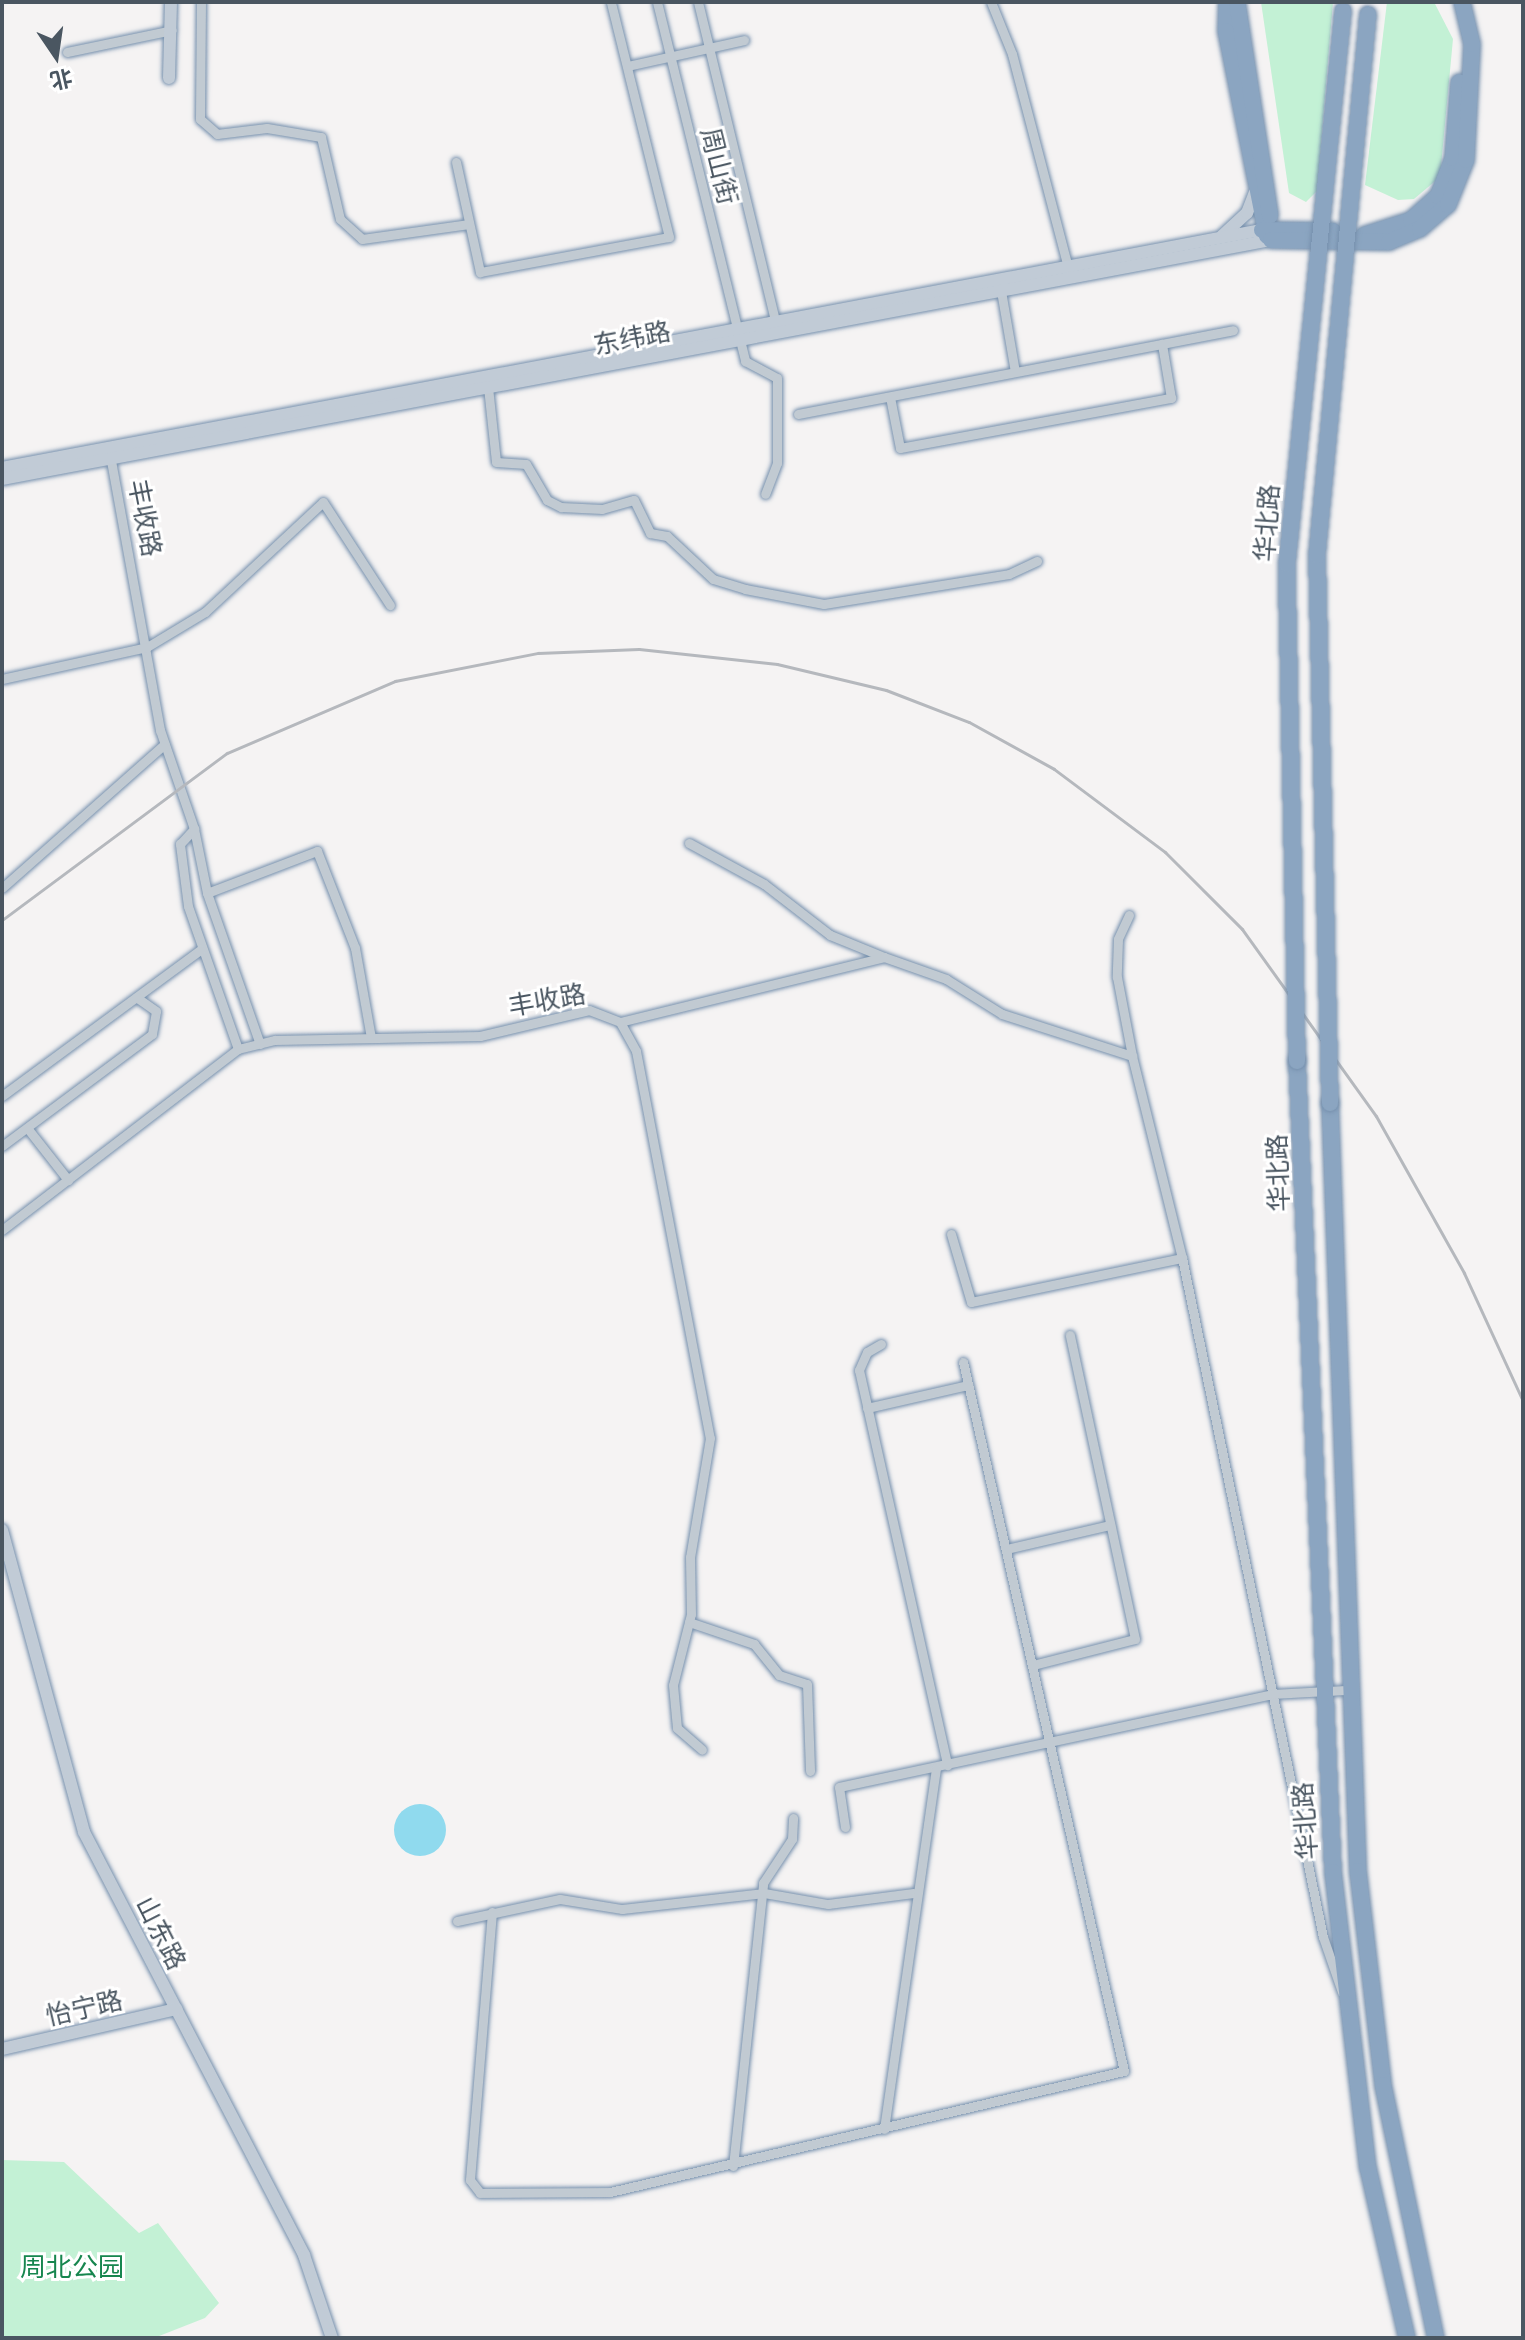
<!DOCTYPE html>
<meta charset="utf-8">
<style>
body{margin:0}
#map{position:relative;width:1525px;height:2340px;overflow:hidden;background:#f5f3f3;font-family:Inter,"Noto Sans SC",sans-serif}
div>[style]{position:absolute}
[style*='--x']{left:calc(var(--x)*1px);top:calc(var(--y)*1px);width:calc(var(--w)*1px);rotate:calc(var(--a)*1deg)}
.green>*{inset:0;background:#c3f1d5}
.water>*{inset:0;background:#90daee}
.round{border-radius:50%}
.roads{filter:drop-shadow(0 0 2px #7690ad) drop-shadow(0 0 2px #7690ad)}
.street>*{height:9px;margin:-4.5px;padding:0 4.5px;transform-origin:4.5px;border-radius:4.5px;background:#c1cad2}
.secondary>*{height:12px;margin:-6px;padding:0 6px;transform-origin:6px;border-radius:6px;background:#c1cbd6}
.highway>*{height:16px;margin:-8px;padding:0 8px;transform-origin:8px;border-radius:8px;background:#8ba5c1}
.rail>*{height:3px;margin:-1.5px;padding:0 1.5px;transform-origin:1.5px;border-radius:1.5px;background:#b5b8bd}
.bridges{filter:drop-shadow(0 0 2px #7690ad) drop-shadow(0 0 2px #7690ad)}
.highway-bridge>*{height:16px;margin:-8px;padding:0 8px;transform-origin:8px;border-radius:8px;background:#8ba5c1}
span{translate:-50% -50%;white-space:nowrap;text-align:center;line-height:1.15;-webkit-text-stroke:6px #fff;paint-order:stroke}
.street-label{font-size:26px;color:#4a5661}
.park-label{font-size:26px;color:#17864f}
.frame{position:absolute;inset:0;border:4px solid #4a5661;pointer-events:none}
.north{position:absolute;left:16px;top:16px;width:80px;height:80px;-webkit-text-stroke:6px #fff;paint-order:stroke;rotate:167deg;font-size:22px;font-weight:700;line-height:32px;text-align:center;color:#4a5661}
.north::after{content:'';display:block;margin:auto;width:28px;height:36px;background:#4a5661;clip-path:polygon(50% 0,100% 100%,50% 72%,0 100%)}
</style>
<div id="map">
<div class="green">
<i style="clip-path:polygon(1261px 2px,1333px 2px,1317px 191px,1306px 202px,1289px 193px)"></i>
<i style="clip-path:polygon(1387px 2px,1434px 2px,1453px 39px,1440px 177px,1414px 199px,1398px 200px,1365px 185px)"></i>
<i style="clip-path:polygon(2px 2160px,64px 2162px,139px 2233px,158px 2223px,219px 2303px,205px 2318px,154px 2338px,2px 2338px)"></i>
</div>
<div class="water">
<i class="round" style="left:394px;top:1804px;width:52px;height:52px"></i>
</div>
<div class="roads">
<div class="street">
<i style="--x:201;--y:2;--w:117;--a:90.5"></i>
<i style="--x:200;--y:119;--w:23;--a:41"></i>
<i style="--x:217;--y:134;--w:50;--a:-6.8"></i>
<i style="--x:267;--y:128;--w:55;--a:9.5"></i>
<i style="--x:321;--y:137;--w:84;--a:77"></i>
<i style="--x:340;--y:219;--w:30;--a:42"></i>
<i style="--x:362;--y:239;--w:108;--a:-8"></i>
<i style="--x:657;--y:2;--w:370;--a:76.2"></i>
<i style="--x:745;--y:361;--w:36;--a:28"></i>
<i style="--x:777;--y:378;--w:85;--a:90"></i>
<i style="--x:777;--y:463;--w:33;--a:111"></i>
<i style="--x:698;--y:2;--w:332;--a:76.4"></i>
<i style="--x:991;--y:2;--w:56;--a:68"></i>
<i style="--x:1012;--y:54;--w:224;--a:75.3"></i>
<i style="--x:67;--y:52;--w:107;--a:-11.8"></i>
<i style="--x:628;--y:66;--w:119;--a:-12.6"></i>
<i style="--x:456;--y:162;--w:113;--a:77.7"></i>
<i style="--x:480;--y:272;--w:192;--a:-10.5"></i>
<i style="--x:669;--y:237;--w:242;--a:-103.9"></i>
<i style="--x:1000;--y:285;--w:88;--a:80.2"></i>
<i style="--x:488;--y:387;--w:75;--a:83.9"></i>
<i style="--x:496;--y:462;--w:30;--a:4"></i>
<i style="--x:526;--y:464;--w:42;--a:59.7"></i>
<i style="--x:547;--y:500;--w:16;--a:27"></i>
<i style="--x:561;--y:507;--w:41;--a:2.8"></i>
<i style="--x:602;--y:509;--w:33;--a:-16"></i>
<i style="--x:634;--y:500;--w:37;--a:64"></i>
<i style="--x:650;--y:533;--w:17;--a:10"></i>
<i style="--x:667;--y:536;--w:63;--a:43.1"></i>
<i style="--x:713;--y:579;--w:34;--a:17"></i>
<i style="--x:745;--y:589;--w:80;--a:10.8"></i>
<i style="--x:824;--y:604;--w:187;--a:-9.2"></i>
<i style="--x:1009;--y:574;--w:31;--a:-25"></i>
<i style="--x:890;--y:397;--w:52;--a:78.9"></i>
<i style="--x:900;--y:448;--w:276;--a:-10.5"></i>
<i style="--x:1171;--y:398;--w:55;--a:-99.5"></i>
<i style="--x:798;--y:414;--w:443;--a:-10.9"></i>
<i style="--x:110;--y:455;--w:280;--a:79.7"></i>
<i style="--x:160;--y:730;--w:105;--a:71"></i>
<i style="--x:2;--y:679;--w:148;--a:-12.4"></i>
<i style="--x:147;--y:647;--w:68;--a:-31.1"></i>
<i style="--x:205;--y:612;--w:161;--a:-43"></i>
<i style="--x:323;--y:502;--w:123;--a:57"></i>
<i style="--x:689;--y:843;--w:85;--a:28.7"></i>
<i style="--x:764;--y:884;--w:83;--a:37.7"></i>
<i style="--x:830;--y:935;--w:58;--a:22.2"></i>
<i style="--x:2;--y:888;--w:217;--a:-41.5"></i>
<i style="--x:207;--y:893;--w:118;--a:-20.9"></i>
<i style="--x:317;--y:851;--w:104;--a:68.6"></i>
<i style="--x:355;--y:948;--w:91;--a:79.9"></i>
<i style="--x:1129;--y:915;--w:26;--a:115"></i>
<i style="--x:1118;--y:939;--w:38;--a:92"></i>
<i style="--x:1117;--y:977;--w:80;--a:79.2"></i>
<i style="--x:1132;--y:1056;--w:208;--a:76.1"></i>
<i style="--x:1182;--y:1258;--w:693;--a:78.27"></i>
<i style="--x:1323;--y:1937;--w:58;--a:70.9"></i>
<i style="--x:620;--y:1022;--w:33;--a:61"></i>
<i style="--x:636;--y:1051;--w:394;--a:79.2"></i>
<i style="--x:710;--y:1438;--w:121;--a:99.5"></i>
<i style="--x:690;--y:1557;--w:57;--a:89"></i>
<i style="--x:691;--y:1614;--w:73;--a:104.2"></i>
<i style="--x:673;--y:1685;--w:43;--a:84.7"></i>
<i style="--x:677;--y:1728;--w:33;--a:41"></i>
<i style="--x:238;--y:1049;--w:151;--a:-109.3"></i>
<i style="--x:188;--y:906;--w:63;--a:-97.4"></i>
<i style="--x:180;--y:844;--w:21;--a:-47"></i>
<i style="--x:194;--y:829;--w:65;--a:78.5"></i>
<i style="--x:207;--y:893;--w:160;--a:70.7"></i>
<i style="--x:2;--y:1096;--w:246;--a:-36.4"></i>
<i style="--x:28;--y:1129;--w:65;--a:51.9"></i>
<i style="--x:2;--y:1146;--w:187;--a:-36.7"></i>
<i style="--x:152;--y:1034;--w:23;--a:-80"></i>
<i style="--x:156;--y:1011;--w:24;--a:-145"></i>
<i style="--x:2;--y:1230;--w:297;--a:-37.5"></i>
<i style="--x:238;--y:1049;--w:38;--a:-14"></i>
<i style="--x:275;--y:1040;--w:205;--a:-1.1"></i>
<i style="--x:480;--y:1036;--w:112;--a:-13.4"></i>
<i style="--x:589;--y:1010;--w:33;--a:21"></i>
<i style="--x:620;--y:1022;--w:272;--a:-13.8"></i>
<i style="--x:884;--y:957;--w:66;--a:19.5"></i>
<i style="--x:946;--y:979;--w:66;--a:32"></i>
<i style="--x:1002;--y:1014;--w:137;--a:17.9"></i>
<i style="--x:951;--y:1234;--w:71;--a:73.6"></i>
<i style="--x:971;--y:1302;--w:216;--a:-11.8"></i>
<i style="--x:881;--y:1344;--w:16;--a:150"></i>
<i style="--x:867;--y:1352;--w:20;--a:114"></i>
<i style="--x:859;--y:1370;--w:405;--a:77.4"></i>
<i style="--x:867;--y:1408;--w:104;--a:-12.8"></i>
<i style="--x:1006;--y:1549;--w:107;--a:-13"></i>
<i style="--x:689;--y:1622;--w:69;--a:18.7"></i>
<i style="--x:754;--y:1644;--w:40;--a:51"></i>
<i style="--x:779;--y:1675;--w:29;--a:18"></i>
<i style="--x:807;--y:1684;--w:87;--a:88"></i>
<i style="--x:1033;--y:1665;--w:105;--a:-14.3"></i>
<i style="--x:1135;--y:1639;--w:311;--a:-102.1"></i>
<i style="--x:845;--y:1827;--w:40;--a:-98.5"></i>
<i style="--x:839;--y:1787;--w:443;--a:-12.1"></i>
<i style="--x:1272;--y:1694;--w:74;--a:-3.1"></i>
<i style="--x:492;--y:1912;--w:269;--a:94.7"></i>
<i style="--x:470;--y:2180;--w:16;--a:52"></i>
<i style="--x:480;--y:2193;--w:130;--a:-0.4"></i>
<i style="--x:610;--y:2192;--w:528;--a:-13.25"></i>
<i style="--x:1124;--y:2071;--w:727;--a:-102.79"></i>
<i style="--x:457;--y:1921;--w:105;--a:-12.1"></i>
<i style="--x:560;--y:1899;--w:63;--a:9.2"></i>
<i style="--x:622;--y:1909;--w:143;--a:-6.4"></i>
<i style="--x:764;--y:1893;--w:65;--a:9.8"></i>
<i style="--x:828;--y:1904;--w:86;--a:-7.4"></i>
<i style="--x:884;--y:2129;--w:365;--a:-81.8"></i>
<i style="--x:733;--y:2166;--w:285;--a:-83.9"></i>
<i style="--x:763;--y:1883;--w:53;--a:-56.6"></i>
<i style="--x:792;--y:1839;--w:21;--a:-87"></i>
</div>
<div class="secondary">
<i style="--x:169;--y:78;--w:76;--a:-88.5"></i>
<i style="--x:1222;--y:236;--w:34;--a:-43"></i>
<i style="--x:1247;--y:213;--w:22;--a:-69"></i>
<i style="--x:2;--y:468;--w:1282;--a:-10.7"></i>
<i style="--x:2;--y:479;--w:1291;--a:-10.67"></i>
<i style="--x:2;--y:1530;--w:313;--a:74.8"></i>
<i style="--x:84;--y:1832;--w:477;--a:62.5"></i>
<i style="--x:304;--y:2255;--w:88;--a:71.4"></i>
<i style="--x:2;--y:2049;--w:179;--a:-12.9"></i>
</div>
<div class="highway">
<i style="--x:1227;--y:2;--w:29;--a:92"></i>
<i style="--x:1226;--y:31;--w:209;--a:78.7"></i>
<i style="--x:1237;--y:2;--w:216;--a:81.2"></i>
<i style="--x:1262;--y:230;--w:71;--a:0.8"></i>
<i style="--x:1364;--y:235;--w:49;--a:-17.7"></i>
<i style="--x:1411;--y:220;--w:36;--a:-42"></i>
<i style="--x:1438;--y:196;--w:41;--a:-68.5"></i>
<i style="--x:1453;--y:158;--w:76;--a:-85.5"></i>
<i style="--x:1271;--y:240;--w:118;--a:1"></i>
<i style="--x:1389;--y:242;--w:34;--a:-23"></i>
<i style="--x:1420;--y:229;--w:37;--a:-41"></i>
<i style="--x:1448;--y:205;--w:48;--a:-68.2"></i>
<i style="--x:1466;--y:160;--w:116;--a:-87"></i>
<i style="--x:1472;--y:44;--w:43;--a:-103.4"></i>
<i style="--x:1297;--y:1061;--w:812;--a:87.46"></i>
<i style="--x:1333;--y:1872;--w:298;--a:83.3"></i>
<i style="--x:1368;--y:2168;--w:174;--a:77.1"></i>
<i style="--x:1330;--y:1103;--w:769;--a:87.91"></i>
<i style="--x:1358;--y:1871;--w:215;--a:83.3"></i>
<i style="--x:1383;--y:2085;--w:258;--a:78.2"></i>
</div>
</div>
<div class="rail">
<i style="--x:2;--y:920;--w:280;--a:-36.6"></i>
<i style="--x:227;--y:753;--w:183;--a:-23.2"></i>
<i style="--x:395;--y:681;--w:146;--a:-11.1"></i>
<i style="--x:538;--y:653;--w:101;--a:-2.3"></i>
<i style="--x:639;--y:649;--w:139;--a:6.2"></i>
<i style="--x:777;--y:664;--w:112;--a:13.4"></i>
<i style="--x:886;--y:690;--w:89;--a:21.1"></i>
<i style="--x:969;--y:722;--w:97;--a:28.9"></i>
<i style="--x:1054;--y:769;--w:139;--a:36.8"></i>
<i style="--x:1165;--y:852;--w:109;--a:45"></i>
<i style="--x:1242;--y:929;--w:230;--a:54.4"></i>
<i style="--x:1376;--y:1116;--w:180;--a:60.7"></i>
<i style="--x:1464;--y:1273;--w:141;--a:65.3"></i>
</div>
<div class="bridges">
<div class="highway-bridge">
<i style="--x:1297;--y:1061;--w:497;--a:-91.2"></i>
<i style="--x:1287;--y:564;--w:556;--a:-84.22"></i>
<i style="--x:1330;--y:1103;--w:548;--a:-91.36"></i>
<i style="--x:1317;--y:555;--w:543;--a:-84.61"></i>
</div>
</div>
<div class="street-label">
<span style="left:719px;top:166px;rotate:76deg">周山街</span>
<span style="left:632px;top:338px;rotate:-11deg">东纬路</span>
<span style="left:145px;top:518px;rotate:79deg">丰收路</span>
<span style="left:1267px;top:523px;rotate:-86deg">华北路</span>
<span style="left:547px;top:1000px;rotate:-10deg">丰收路</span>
<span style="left:1278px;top:1173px;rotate:-92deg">华北路</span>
<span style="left:1305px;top:1821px;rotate:-94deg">华北路</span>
<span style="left:161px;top:1933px;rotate:63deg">山东路</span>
<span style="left:84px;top:2008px;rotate:-13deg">怡宁路</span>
</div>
<div class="park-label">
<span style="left:72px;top:2267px">周北公园</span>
</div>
<div class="frame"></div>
<div class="north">北</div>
</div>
